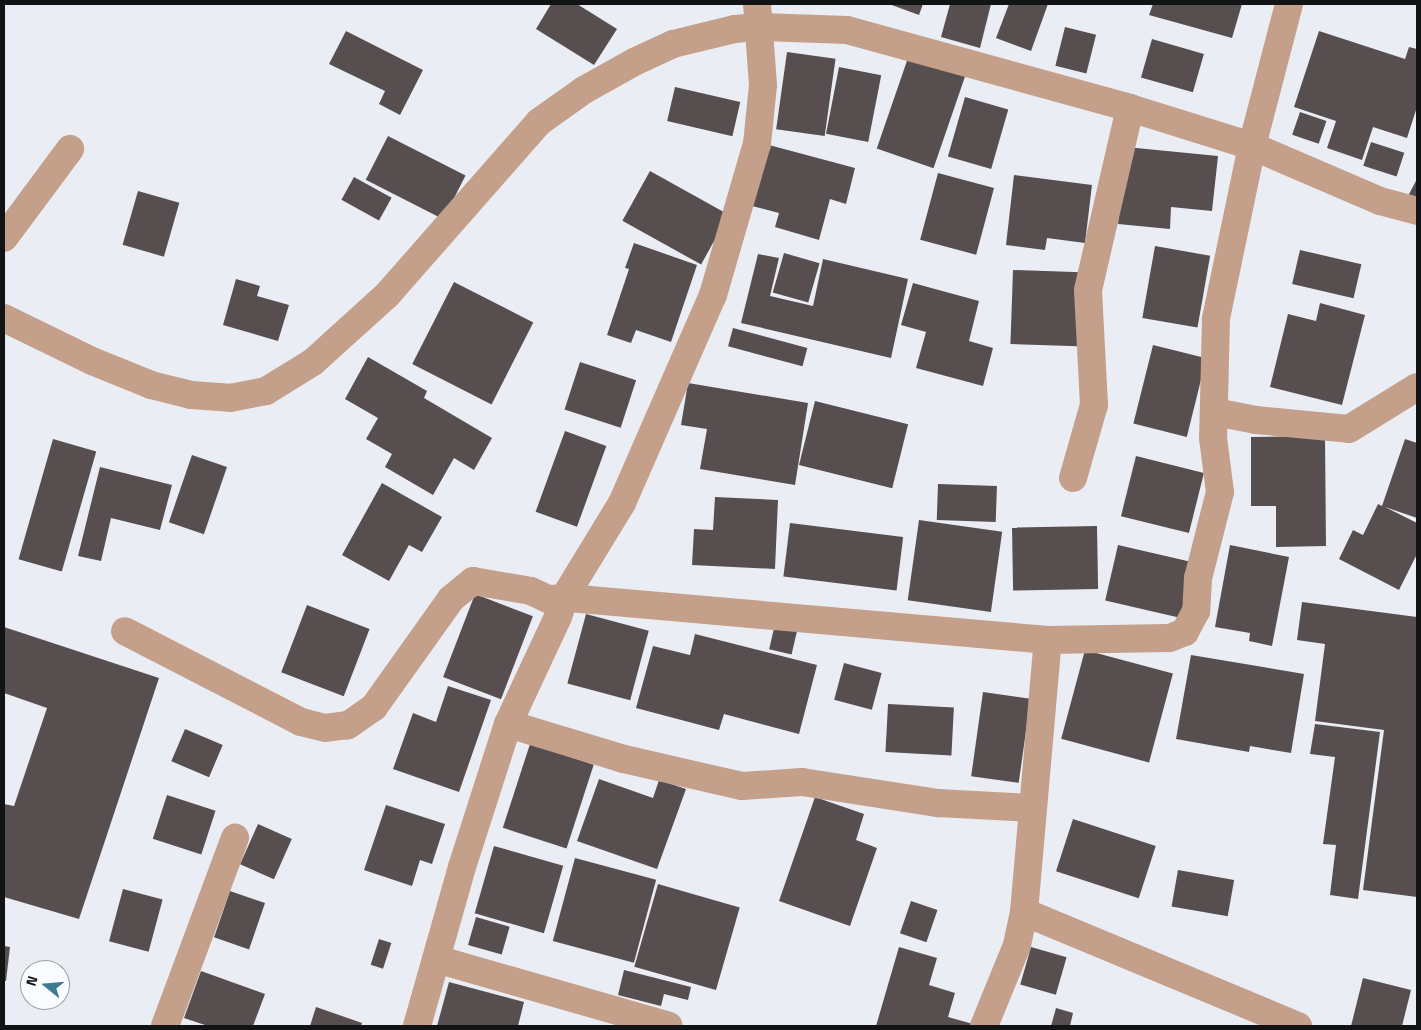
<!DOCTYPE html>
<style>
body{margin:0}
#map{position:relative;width:1421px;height:1030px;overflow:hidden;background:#ebedf5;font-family:"Titillium Web",sans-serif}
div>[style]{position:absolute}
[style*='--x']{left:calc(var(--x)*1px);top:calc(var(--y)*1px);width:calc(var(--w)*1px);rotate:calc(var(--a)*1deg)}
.building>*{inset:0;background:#574f4f;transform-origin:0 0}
.minor>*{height:28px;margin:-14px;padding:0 14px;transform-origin:14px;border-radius:14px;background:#c49f89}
.tertiary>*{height:28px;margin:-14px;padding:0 14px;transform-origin:14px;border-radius:14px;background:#c49f89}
span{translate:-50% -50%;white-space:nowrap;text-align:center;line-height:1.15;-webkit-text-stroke:5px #fafbfe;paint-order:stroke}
.frame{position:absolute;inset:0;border:5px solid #121315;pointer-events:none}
.north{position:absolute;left:20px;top:960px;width:50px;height:50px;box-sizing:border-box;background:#fafbfe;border:1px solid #9d9ea1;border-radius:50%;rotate:287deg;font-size:14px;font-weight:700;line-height:20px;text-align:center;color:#121315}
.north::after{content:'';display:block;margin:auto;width:18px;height:22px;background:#3e7891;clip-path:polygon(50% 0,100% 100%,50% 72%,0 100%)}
</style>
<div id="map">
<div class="building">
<i style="clip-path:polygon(551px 4px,577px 4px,617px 29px,594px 65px,536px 29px)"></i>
<i style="clip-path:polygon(889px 4px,923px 4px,919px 15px)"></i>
<i style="clip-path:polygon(950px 4px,991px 4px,980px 48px,941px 37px)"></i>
<i style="clip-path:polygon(1009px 4px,1048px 4px,1031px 51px,996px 38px)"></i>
<i style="clip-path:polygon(1153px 4px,1242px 4px,1232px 38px,1149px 15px)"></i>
<i style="left:1065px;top:27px;width:32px;height:40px;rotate:14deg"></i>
<i style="clip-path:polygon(346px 31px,423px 70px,400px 115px,379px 104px,385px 91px,329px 64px)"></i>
<i style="clip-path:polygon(1319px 31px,1405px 59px,1409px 47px,1417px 49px,1417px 107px,1407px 138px,1373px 127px,1362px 160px,1327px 148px,1336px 121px,1294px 107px)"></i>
<i style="left:1152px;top:39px;width:54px;height:40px;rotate:16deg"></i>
<i style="left:787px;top:52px;width:49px;height:78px;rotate:8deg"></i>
<i style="left:909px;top:55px;width:60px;height:99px;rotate:19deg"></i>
<i style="left:839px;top:67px;width:43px;height:68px;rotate:11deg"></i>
<i style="left:675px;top:87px;width:67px;height:35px;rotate:13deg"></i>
<i style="left:965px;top:97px;width:45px;height:62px;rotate:16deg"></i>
<i style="left:1300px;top:112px;width:28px;height:24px;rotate:19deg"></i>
<i style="left:388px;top:136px;width:87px;height:49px;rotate:27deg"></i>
<i style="left:1371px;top:142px;width:35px;height:25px;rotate:18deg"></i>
<i style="clip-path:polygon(769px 145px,855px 168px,846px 204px,830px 199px,819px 240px,775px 227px,779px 213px,752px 206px)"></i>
<i style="clip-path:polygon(1126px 147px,1218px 156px,1212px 211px,1171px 207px,1170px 229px,1118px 224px)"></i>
<i style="left:650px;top:171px;width:90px;height:57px;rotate:29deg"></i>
<i style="left:938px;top:173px;width:58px;height:69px;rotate:15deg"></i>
<i style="clip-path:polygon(1014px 175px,1092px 185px,1085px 243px,1047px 238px,1045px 250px,1006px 245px)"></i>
<i style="left:354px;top:177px;width:43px;height:26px;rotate:29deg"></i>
<i style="clip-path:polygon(1417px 179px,1417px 203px,1407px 198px)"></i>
<i style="left:138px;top:191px;width:43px;height:56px;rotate:16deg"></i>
<i style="clip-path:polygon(634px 243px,697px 265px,671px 342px,636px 330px,631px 343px,607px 335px,629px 269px,625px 268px)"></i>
<i style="left:1155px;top:246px;width:56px;height:73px;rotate:10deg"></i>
<i style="left:1300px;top:250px;width:63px;height:35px;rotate:13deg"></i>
<i style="left:784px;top:253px;width:37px;height:41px;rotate:16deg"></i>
<i style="clip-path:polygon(758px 254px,779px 258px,770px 296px,813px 306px,823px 259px,908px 279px,891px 358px,741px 323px)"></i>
<i style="left:1013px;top:270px;width:75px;height:74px;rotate:2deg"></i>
<i style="clip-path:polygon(236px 279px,260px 286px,257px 296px,289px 305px,278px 341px,223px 325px)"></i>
<i style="left:454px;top:282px;width:89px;height:92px;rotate:27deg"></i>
<i style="clip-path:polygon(913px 283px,979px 301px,969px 341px,993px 348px,983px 386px,916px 368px,926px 332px,901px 325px)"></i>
<i style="clip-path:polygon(1320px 303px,1365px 315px,1342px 405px,1270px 387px,1288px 314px,1316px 321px)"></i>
<i style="left:733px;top:328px;width:77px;height:19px;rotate:15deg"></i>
<i style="left:1153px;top:345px;width:55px;height:81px;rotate:14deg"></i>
<i style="clip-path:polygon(368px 357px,427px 391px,424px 398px,492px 438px,474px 470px,454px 458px,433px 495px,385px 467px,392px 454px,366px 439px,378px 418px,345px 399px)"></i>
<i style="left:580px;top:362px;width:59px;height:50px;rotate:18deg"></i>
<i style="clip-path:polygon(688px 383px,808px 403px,795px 485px,700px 469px,707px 429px,681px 425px)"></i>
<i style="left:815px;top:401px;width:96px;height:66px;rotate:14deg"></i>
<i style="left:565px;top:431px;width:44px;height:86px;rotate:20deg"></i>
<i style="clip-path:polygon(1325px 436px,1326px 546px,1276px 547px,1276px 506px,1251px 506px,1251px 437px)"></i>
<i style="left:53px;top:439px;width:45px;height:125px;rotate:16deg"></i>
<i style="clip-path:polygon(1405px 439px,1417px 443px,1417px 518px,1385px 507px,1417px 523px,1417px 554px,1399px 590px,1339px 559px,1353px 530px,1363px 535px,1378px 504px,1382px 506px)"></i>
<i style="left:192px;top:455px;width:37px;height:71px;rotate:19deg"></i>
<i style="left:1136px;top:456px;width:70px;height:62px;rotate:14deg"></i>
<i style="clip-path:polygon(100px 467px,172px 485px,160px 530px,111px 518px,101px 561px,78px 556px)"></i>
<i style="clip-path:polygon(382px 483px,442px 517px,422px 552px,409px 545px,389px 581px,342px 555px)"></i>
<i style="left:938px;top:484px;width:59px;height:36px;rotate:2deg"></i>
<i style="clip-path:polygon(715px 497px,778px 500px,775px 569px,692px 565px,694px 529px,713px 530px)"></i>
<i style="left:919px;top:520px;width:84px;height:81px;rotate:8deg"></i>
<i style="left:790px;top:523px;width:114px;height:54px;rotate:7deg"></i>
<i style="left:1097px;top:526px;width:63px;height:85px;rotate:89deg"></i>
<i style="left:1118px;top:545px;width:80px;height:57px;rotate:13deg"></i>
<i style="clip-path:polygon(1230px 545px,1289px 557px,1272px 646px,1249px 641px,1250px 633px,1215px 627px)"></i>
<i style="left:475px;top:594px;width:62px;height:89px;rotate:21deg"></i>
<i style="clip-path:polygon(1302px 602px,1417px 617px,1417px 897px,1363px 890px,1384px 730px,1315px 721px,1325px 644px,1297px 640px)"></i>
<i style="left:307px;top:605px;width:67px;height:72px;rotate:21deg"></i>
<i style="left:586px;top:614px;width:65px;height:72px;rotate:15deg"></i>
<i style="left:775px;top:624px;width:23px;height:26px;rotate:13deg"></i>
<i style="clip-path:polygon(4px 627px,159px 678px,79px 919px,4px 897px,4px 804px,14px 806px,47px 708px,4px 693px)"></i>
<i style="clip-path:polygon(695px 634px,817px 665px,799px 734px,724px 714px,719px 730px,636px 708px,653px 646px,690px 655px)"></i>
<i style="left:1085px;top:650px;width:91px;height:92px;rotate:15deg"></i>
<i style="clip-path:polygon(1191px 655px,1304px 674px,1291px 753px,1250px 746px,1249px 752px,1176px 739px)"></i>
<i style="left:844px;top:663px;width:39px;height:38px;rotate:15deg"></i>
<i style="clip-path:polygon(448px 686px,491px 700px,459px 792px,393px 769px,413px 713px,436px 722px)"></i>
<i style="left:983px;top:692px;width:48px;height:85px;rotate:8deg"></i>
<i style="left:888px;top:704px;width:66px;height:48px;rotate:3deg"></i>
<i style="clip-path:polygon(1315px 724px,1380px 732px,1358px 899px,1330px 895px,1336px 845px,1323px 844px,1335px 757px,1310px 754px)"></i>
<i style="left:185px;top:729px;width:41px;height:35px;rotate:23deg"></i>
<i style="left:530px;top:744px;width:67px;height:88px;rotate:18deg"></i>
<i style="clip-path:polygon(599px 779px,653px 798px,659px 780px,686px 789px,657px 869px,577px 841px)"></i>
<i style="left:167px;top:795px;width:51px;height:46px;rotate:18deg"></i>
<i style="clip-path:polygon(815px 797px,864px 814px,856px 840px,877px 848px,850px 926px,779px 901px)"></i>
<i style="clip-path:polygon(386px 805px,445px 824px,432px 864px,420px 860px,412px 886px,364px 870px)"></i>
<i style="left:1073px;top:819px;width:87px;height:55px;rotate:18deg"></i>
<i style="left:258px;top:824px;width:37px;height:44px;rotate:24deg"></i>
<i style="left:494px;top:846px;width:72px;height:70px;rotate:16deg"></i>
<i style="left:575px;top:858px;width:84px;height:86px;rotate:15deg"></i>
<i style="left:1178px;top:870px;width:57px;height:37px;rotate:10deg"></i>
<i style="left:658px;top:884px;width:85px;height:86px;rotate:16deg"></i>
<i style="left:123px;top:889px;width:41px;height:54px;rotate:15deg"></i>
<i style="left:230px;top:891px;width:37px;height:49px;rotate:19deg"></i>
<i style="left:911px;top:901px;width:28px;height:34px;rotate:19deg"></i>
<i style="left:476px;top:917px;width:35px;height:29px;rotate:16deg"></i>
<i style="left:379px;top:939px;width:13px;height:27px;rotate:18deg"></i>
<i style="clip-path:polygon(4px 946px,10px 947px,6px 981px,4px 981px)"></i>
<i style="clip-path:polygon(899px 947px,937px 958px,929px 985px,955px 993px,948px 1017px,973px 1024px,972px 1026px,876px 1026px)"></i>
<i style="left:1031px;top:947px;width:37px;height:39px;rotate:16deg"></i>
<i style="clip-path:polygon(624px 970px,691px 987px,688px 1000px,664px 994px,661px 1006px,618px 995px)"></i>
<i style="clip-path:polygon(201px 971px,265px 994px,253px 1026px,208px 1026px,184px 1018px)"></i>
<i style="clip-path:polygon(1363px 978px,1411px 990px,1402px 1026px,1351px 1026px)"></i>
<i style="clip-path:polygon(449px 982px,524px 1002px,518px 1026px,437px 1026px)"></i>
<i style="clip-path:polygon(316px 1007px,362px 1023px,361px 1026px,310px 1026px)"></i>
<i style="clip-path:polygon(1056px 1008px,1073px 1013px,1070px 1026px,1051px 1026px)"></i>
</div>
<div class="minor">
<i style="--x:4;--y:238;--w:111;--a:-53.4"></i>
<i style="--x:4;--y:318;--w:98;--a:26"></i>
<i style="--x:92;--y:361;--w:64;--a:22.1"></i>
<i style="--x:151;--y:385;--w:41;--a:14"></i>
<i style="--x:191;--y:395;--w:39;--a:4"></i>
<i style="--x:230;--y:398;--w:37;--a:-11"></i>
<i style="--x:266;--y:391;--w:55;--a:-31.7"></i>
<i style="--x:313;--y:362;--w:100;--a:-42.2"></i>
<i style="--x:387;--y:295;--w:230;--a:-48.7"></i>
<i style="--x:539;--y:122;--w:55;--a:-35.4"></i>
<i style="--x:584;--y:90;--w:57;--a:-29.2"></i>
<i style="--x:634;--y:62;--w:43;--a:-24.8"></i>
<i style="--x:673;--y:44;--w:64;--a:-13.6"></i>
<i style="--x:735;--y:29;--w:24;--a:-5"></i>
<i style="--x:759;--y:27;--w:88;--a:2"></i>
<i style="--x:847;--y:30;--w:294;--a:15.4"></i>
<i style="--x:1130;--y:108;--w:128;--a:17.3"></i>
<i style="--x:1252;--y:146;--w:177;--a:101.8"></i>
<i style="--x:1216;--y:319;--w:119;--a:91.4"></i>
<i style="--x:1213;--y:438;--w:54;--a:82.6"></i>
<i style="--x:1220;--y:492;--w:89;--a:104.3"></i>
<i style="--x:1198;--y:578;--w:33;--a:93"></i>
<i style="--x:1196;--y:611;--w:24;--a:118"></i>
<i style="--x:1185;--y:632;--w:17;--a:159"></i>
<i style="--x:1169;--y:638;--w:121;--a:179.1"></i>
<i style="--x:1048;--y:640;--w:486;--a:-175"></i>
<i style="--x:564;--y:598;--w:16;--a:176"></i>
<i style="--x:548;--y:599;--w:19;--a:-155"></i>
<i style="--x:531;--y:591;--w:59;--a:-170.2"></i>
<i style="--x:473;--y:581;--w:28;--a:141"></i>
<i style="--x:451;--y:599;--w:133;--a:125.5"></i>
<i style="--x:374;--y:707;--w:32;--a:145"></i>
<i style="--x:348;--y:725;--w:23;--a:173"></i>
<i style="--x:325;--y:728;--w:25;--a:-166"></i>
<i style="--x:301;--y:722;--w:198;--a:-152.7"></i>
<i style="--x:1215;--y:412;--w:42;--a:11"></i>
<i style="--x:1256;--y:420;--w:93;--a:5.5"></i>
<i style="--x:1349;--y:429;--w:80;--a:-31.7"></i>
<i style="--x:1073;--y:478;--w:76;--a:-74"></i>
<i style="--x:1094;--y:405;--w:115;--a:-93"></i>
<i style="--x:1088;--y:290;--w:187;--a:-77"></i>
<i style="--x:508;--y:724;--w:121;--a:16.8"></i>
<i style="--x:624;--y:759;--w:121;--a:12.9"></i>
<i style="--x:742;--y:786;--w:60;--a:-3.8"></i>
<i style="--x:802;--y:782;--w:138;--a:8.8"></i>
<i style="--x:938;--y:803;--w:93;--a:3.1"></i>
<i style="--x:1024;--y:912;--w:297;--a:22.6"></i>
<i style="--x:436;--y:959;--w:242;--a:16"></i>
<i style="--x:165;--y:1026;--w:201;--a:-69.6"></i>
<i style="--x:417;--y:1026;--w:165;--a:-74.2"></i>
<i style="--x:462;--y:867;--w:150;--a:-72.2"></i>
<i style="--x:508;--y:724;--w:118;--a:-65"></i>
<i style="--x:558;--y:617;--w:20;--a:-72"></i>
<i style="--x:564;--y:598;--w:111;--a:-58.6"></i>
<i style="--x:622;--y:503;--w:227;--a:-66.4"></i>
<i style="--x:713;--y:295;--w:157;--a:-73.8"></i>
<i style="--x:757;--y:144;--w:59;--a:-84.2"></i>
<i style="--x:763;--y:85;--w:81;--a:-94.2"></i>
<i style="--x:984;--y:1026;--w:87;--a:-67.8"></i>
<i style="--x:1017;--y:945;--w:34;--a:-78"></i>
<i style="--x:1024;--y:912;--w:273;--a:-85"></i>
</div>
<div class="tertiary">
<i style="--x:1289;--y:4;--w:147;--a:104.6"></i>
<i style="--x:1252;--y:146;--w:139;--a:23.3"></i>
<i style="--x:1380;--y:201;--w:38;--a:15"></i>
</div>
<div class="frame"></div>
<div class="north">N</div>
</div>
